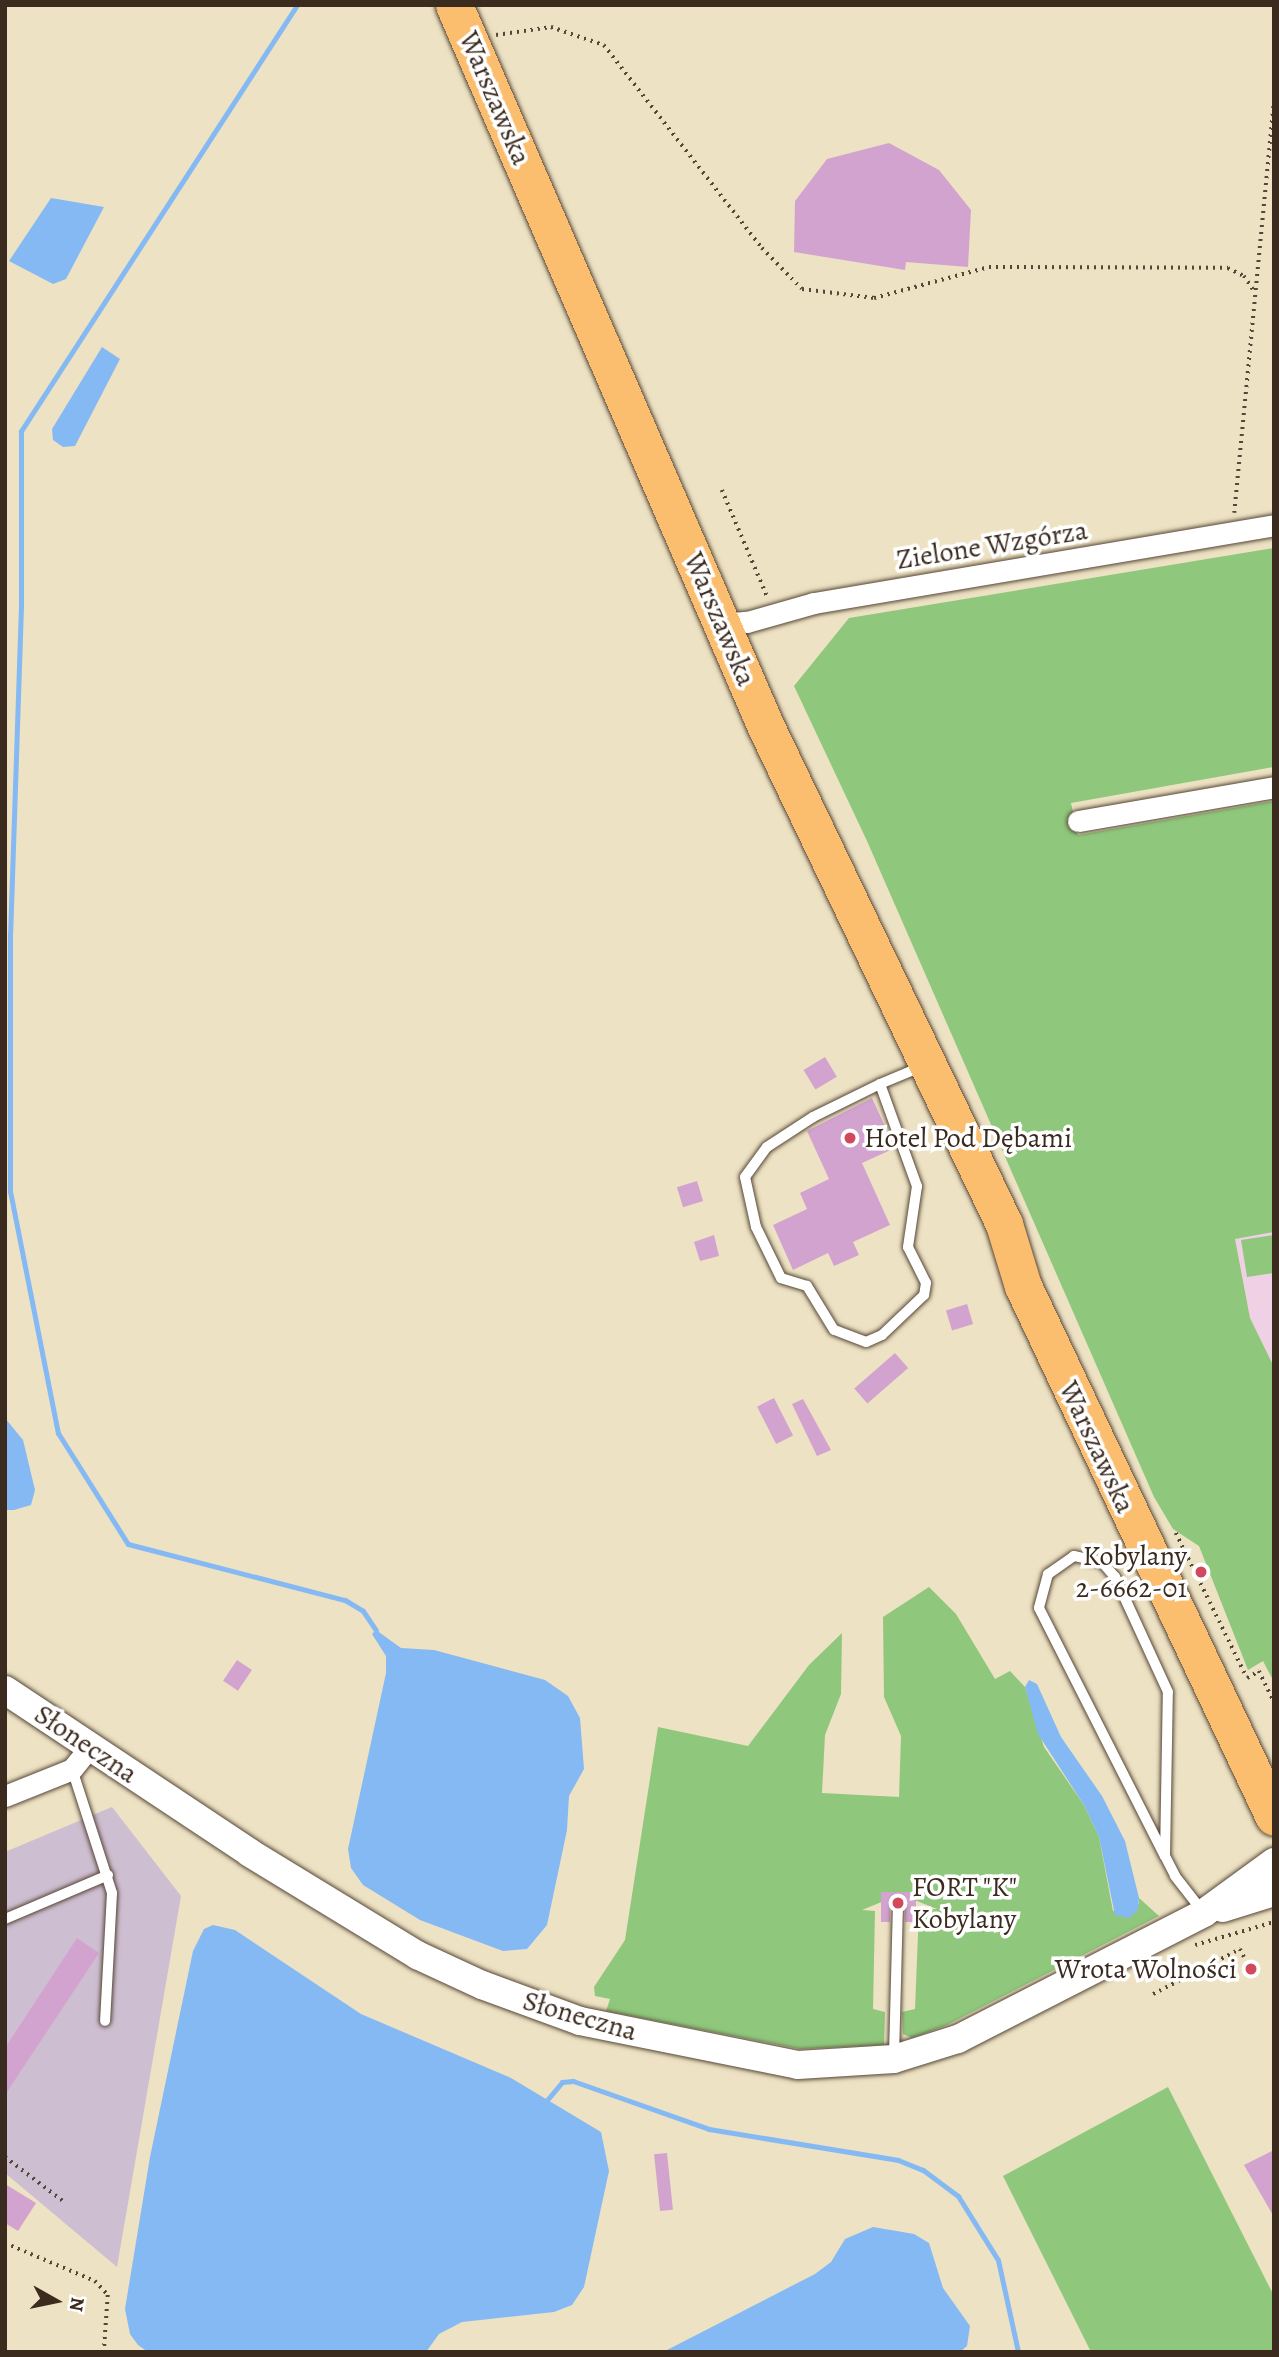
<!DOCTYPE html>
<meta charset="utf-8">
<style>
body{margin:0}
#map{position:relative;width:1279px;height:2357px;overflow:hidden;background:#ede2c3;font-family:Alegreya,serif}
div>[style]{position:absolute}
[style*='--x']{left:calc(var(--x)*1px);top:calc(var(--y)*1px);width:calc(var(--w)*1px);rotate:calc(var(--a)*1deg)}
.built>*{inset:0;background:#f0d0e4}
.industrial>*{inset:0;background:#cebed1}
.green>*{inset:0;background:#8fc87c}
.water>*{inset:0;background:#85b9f3}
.stream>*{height:5px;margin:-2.5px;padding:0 2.5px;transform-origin:2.5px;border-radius:2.5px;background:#85b9f3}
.building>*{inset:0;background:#d3a3d0;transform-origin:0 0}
.path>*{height:3.5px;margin-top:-1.75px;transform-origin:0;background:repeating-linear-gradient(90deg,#564637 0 2px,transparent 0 7px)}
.roads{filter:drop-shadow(0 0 2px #564637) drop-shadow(0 0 2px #564637)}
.service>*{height:10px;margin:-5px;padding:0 5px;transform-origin:5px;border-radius:5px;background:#fff}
.minor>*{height:21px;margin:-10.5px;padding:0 10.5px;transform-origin:10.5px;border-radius:10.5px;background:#fff}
.tertiary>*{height:28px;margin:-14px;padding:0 14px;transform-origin:14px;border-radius:14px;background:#fff}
.trunk>*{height:37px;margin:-18.5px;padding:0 18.5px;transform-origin:18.5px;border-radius:18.5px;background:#fbbd6e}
.dots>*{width:19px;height:19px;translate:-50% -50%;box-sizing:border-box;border:4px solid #fff;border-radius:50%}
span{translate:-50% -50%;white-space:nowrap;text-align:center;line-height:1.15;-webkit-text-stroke:7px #fff;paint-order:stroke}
.street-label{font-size:28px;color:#3b2a1e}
.poi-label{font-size:28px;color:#3b2a1e}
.left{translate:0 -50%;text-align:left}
.right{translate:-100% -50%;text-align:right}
.frame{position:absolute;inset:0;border:7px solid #3b2a1e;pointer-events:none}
.north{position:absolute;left:21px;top:2266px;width:70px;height:70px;-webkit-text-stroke:5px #fff;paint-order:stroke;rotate:99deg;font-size:19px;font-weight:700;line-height:28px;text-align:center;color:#3b2a1e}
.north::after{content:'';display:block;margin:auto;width:24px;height:32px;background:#3b2a1e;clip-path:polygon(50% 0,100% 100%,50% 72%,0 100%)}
</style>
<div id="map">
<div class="built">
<i style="clip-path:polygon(1274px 1232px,1274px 1367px,1250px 1318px,1235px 1238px)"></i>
</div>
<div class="industrial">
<i style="clip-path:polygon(112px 1807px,181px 1896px,117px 2267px,5px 2173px,5px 1852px)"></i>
</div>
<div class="green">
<i style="clip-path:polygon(1274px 548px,1274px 767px,1071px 803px,1078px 835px,1274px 801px,1274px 1232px,1235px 1239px,1250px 1318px,1274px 1367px,1274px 1682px,1263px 1661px,1248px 1670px,1199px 1546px,1173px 1529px,1154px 1497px,867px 841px,794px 686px,849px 618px)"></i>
<i style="clip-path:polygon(1274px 1235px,1274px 1273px,1247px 1277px,1241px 1240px)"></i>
<i style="clip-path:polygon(929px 1587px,956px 1614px,995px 1679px,1010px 1671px,1025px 1687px,1044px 1747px,1084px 1805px,1099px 1837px,1113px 1911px,1139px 1904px,1139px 1898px,1159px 1916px,947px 2025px,912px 2038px,903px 2034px,902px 2012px,915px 2009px,919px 1910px,937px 1909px,917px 1901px,884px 1901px,862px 1910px,875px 1911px,873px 2009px,885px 2012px,884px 2045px,800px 2049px,606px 2011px,610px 1999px,595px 1996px,594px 1987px,625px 1940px,658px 1727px,748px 1746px,809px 1665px,842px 1633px,841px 1694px,825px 1735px,822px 1793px,899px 1797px,901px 1736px,884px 1697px,883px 1617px)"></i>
<i style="clip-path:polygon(1168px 2087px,1274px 2296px,1272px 2352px,1091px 2352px,1003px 2176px)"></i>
</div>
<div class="water">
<i style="clip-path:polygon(51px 198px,104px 207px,66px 279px,53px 284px,9px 261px)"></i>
<i style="clip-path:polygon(102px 347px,120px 359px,75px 446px,63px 447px,53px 440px,52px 429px)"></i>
<i style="clip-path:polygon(5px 1418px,23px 1440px,35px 1490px,31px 1505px,14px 1510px,5px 1510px)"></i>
<i style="clip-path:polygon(376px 1630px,401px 1648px,434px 1650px,545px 1680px,568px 1696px,580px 1718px,584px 1769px,569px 1796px,567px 1830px,547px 1925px,527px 1949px,503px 1951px,420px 1920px,363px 1885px,351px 1868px,348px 1849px,386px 1673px,386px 1656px,372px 1634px)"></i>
<i style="clip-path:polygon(1029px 1680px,1037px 1684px,1061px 1737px,1102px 1796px,1125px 1841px,1139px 1898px,1138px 1910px,1129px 1918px,1115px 1915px,1099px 1837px,1084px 1805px,1038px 1734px,1025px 1687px)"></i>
<i style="clip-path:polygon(213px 1925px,235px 1930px,361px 2014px,511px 2078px,601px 2132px,609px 2171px,584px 2287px,572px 2305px,554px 2312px,462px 2322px,439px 2334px,426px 2352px,148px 2352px,138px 2345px,130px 2334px,125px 2309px,150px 2157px,193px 1951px,204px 1929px)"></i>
<i style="clip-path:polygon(873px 2227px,914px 2234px,929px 2243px,943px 2288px,970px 2326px,967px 2346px,960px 2352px,663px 2352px,815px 2274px,831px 2262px,845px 2239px)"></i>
</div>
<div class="stream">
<i style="--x:297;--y:5;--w:508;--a:122.94"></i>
<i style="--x:21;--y:431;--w:175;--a:90"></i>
<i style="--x:21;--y:606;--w:327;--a:91.9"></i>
<i style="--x:10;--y:933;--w:258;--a:90"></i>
<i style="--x:10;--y:1191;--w:247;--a:78.8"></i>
<i style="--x:58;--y:1433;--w:131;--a:57.8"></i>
<i style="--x:128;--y:1544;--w:224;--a:14.5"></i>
<i style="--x:345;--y:1600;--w:21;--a:31"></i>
<i style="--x:363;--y:1611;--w:23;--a:56"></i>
<i style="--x:542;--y:2106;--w:31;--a:-50"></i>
<i style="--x:562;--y:2082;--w:11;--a:-5"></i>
<i style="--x:573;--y:2081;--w:144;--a:19.4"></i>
<i style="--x:709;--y:2129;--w:192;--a:9.3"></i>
<i style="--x:898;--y:2160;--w:27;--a:22"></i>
<i style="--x:923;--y:2170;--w:44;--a:36.6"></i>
<i style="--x:958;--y:2196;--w:75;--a:58"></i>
<i style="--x:998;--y:2260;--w:94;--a:77.7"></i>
</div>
<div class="building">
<i style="clip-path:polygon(889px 143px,939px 170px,971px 210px,968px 267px,906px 262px,905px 270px,794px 252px,795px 201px,827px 159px)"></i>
<i style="left:825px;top:1057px;width:23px;height:25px;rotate:59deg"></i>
<i style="clip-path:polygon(872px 1098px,895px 1148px,862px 1163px,890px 1225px,853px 1242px,859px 1255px,834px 1266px,828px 1253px,793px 1270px,773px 1225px,807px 1209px,800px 1193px,829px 1179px,807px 1131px)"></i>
<i style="left:697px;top:1181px;width:21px;height:21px;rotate:73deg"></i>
<i style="clip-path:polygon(714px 1235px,719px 1256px,700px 1261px,694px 1242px)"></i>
<i style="left:967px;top:1304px;width:21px;height:22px;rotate:73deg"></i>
<i style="left:895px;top:1353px;width:20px;height:54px;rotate:49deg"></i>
<i style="left:774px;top:1398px;width:42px;height:19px;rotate:63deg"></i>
<i style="clip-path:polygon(803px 1399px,831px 1450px,817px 1456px,792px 1404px)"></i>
<i style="left:237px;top:1660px;width:18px;height:25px;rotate:34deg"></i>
<i style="clip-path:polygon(881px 1892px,916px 1892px,916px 1922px,905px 1922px,905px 1900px,898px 1895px,890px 1902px,890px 1922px,881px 1922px)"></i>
<i style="clip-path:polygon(77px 1938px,99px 1953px,5px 2095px,5px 2048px)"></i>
<i style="clip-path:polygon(1274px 2150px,1274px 2217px,1244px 2165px)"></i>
<i style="left:667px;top:2153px;width:57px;height:13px;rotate:84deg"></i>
<i style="clip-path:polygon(5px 2184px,36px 2203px,18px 2231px,5px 2223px)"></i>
</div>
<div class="path">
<i style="--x:496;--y:35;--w:56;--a:-8.3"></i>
<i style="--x:551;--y:27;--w:56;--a:18.8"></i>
<i style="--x:604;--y:45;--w:257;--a:52.1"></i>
<i style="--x:762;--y:248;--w:57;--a:45.7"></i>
<i style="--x:802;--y:289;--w:73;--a:7.1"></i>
<i style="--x:874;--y:298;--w:119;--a:-15.1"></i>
<i style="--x:989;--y:267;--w:239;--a:0.2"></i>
<i style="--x:1228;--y:268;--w:18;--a:27"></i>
<i style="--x:1244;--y:276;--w:18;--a:56"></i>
<i style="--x:722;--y:490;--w:115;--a:67"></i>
<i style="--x:1234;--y:513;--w:419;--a:-84.5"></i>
<i style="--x:1176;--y:1533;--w:161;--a:63.9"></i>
<i style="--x:1247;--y:1678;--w:14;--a:-30"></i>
<i style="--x:1259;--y:1671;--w:34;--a:64"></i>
<i style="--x:1195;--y:1945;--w:82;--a:-16.2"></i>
<i style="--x:1153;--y:1994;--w:98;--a:-27.3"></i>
<i style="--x:1240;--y:1949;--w:9;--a:63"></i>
<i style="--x:5;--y:2157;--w:73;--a:37.2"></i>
<i style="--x:5;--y:2243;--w:98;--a:22.9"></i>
<i style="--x:95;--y:2281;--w:19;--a:47"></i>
<i style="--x:108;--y:2295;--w:57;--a:94"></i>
</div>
<div class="roads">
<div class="service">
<i style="--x:880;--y:1084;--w:109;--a:70.1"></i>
<i style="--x:917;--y:1186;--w:62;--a:98.4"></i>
<i style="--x:908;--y:1247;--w:40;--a:63.4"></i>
<i style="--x:926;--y:1283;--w:12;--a:99"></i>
<i style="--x:924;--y:1295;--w:58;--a:136.4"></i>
<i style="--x:882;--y:1335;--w:17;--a:156"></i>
<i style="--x:866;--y:1342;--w:34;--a:-159"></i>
<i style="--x:834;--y:1330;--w:52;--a:-121.5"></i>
<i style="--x:807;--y:1286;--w:27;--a:-163"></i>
<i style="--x:781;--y:1278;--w:57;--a:-116.1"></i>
<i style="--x:756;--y:1227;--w:51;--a:-102.4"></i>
<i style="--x:745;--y:1177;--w:37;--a:-54"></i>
<i style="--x:767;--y:1147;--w:55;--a:-33.1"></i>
<i style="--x:813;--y:1117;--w:75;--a:-26.2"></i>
<i style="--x:880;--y:1084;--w:47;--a:-22.7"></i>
<i style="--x:72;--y:1769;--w:130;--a:72.1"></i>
<i style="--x:112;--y:1893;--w:128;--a:93.1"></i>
<i style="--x:1165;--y:1856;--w:164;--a:-89"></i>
<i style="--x:1168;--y:1692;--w:127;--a:-114.7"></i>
<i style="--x:1115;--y:1577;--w:20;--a:-131"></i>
<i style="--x:1102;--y:1562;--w:29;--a:-168"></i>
<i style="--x:1074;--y:1556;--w:32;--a:145"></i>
<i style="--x:1048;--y:1574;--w:35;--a:105"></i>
<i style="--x:1039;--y:1608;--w:278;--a:63.1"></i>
<i style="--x:1165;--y:1856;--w:22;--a:63"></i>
<i style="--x:1175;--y:1876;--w:46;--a:52.1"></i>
<i style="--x:5;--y:1919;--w:112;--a:-23.1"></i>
<i style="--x:894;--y:2056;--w:153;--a:-88.5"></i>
</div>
<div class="minor">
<i style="--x:722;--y:624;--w:25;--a:-5"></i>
<i style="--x:747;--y:622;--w:70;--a:-15.8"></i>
<i style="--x:814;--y:603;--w:467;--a:-9.6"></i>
<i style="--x:1078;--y:821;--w:199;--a:-9.8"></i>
<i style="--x:5;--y:1796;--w:72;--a:-21.9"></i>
<i style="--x:72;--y:1769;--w:28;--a:-51"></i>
</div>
<div class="tertiary">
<i style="--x:5;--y:1690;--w:294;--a:33.6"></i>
<i style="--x:250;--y:1853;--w:196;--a:31.4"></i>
<i style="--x:417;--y:1955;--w:72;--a:24.8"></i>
<i style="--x:482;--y:1985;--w:104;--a:20.2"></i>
<i style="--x:580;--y:2021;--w:222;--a:11.4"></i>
<i style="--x:798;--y:2065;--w:96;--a:-3.6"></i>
<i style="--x:894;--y:2059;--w:67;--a:-17.4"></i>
<i style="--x:958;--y:2039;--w:276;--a:-27.1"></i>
<i style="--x:1204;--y:1913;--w:87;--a:-36.1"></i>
<i style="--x:1223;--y:1908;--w:53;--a:-17.4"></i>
</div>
<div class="trunk">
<i style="--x:454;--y:5;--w:787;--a:66.63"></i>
<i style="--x:766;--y:727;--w:551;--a:64.41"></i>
<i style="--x:1004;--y:1224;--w:65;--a:73"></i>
<i style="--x:1023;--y:1286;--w:587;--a:64.7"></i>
</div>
</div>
<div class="dots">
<i style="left:850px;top:1138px;background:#d1495b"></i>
<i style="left:1201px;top:1572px;background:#d1495b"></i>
<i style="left:898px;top:1903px;background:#d1495b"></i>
<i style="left:1251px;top:1969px;background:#d1495b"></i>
</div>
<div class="street-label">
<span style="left:495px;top:98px;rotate:67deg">Warszawska</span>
<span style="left:992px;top:545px;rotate:-9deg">Zielone Wzgórza</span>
<span style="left:720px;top:619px;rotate:67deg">Warszawska</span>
<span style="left:1097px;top:1447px;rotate:65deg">Warszawska</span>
<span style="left:86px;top:1744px;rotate:34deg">Słoneczna</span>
<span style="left:580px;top:2016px;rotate:16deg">Słoneczna</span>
</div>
<div class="poi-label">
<span class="left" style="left:864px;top:1138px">Hotel Pod Dębami</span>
<span class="right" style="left:1187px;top:1572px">Kobylany<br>2-6662-01</span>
<span class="left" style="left:912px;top:1903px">FORT "K"<br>Kobylany</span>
<span class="right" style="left:1237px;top:1969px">Wrota Wolności</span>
</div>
<div class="frame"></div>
<div class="north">N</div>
</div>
